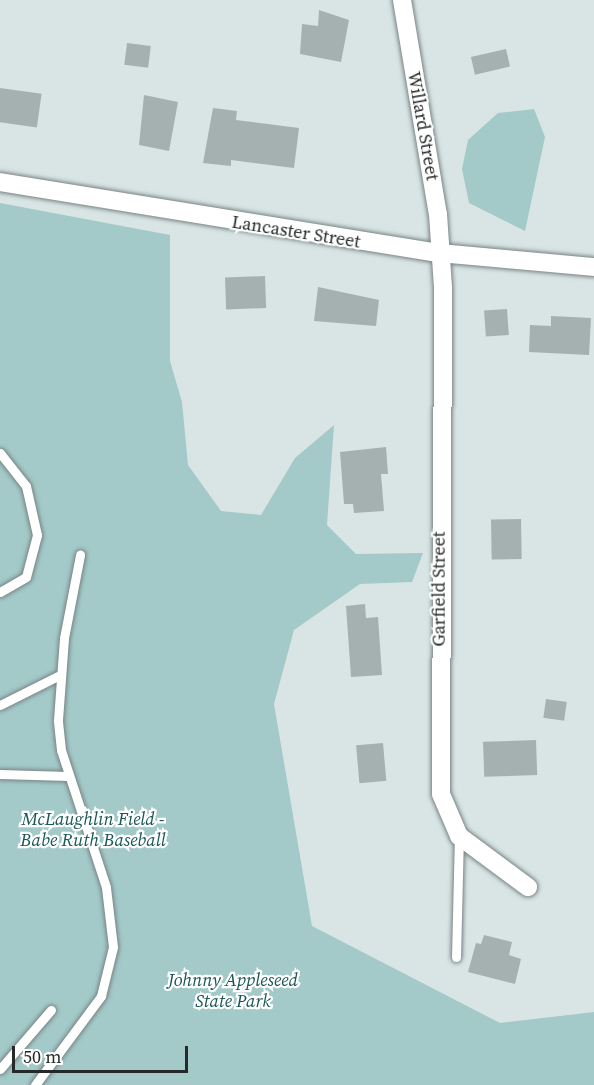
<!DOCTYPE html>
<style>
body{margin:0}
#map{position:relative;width:594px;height:1085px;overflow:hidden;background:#d9e5e5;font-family:"Source Serif 4",serif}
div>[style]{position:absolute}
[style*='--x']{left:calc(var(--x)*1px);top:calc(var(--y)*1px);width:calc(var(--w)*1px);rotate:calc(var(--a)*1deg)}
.green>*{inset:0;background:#a3cac9}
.building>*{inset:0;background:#a5b1b0;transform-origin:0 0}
.roads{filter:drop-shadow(0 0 2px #798484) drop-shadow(0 0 2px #798484)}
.service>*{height:9px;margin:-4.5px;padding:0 4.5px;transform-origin:4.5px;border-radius:4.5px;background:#fff}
.minor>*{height:18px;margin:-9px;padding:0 9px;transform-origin:9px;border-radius:9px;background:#fff}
span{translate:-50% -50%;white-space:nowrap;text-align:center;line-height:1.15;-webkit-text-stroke:4.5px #fff;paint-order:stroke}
.street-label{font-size:18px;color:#252929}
.park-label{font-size:18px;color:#1a5756;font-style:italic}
.scale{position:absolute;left:12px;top:1046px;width:176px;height:27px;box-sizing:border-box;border:3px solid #252929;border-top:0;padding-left:8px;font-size:18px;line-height:21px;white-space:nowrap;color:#252929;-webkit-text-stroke:4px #fff;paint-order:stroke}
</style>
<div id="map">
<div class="green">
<i style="clip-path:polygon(534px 109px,545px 137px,525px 231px,469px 203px,462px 169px,468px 140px,498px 113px)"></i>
<i style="clip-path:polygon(0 203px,170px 235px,170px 361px,182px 402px,188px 465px,221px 511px,261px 515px,295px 458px,334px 425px,327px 525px,356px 554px,423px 553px,412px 582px,360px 584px,294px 630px,274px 704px,312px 926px,500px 1023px,594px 1012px,594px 1085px,0 1085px)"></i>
</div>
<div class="building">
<i style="clip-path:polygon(319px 10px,349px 20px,341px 62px,300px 54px,302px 24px,318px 26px)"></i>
<i style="left:127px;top:43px;width:24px;height:22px;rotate:7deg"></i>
<i style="left:506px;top:49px;width:18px;height:36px;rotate:77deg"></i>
<i style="left:0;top:88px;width:42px;height:34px;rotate:8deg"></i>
<i style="clip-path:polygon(144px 95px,178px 102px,169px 151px,139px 145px)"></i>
<i style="clip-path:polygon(213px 108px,237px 111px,236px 120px,299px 128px,294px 168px,231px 160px,231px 166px,203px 163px)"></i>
<i style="left:265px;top:276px;width:32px;height:40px;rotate:88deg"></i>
<i style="clip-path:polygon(318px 287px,379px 300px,376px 326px,314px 321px)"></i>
<i style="left:507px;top:309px;width:26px;height:23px;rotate:86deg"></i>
<i style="clip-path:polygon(551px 316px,591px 318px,589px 355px,529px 352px,530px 325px,551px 326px)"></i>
<i style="clip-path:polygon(386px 447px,388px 474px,381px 474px,384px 511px,354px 513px,353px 504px,344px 504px,340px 452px)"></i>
<i style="left:521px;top:519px;width:40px;height:30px;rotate:89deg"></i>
<i style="clip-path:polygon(365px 604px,366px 618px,378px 617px,382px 675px,351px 677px,346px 606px)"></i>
<i style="left:546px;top:699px;width:21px;height:19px;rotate:8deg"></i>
<i style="left:536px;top:740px;width:35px;height:53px;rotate:88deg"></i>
<i style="left:383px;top:743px;width:38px;height:27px;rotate:85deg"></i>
<i style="clip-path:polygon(484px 935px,512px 942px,509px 955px,521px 959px,515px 984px,468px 972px,476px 943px,481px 944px)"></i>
</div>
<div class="roads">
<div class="service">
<i style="--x:0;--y:453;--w:42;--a:51.8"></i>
<i style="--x:26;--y:486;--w:50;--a:77.3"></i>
<i style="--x:37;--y:535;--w:43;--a:104.7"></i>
<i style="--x:26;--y:577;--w:30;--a:150"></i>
<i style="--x:0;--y:705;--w:67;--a:-26.6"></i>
<i style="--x:0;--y:774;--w:68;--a:1.7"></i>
<i style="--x:456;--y:957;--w:121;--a:-88.6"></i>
<i style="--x:0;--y:1069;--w:78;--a:-49.2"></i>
<i style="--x:35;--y:1085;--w:111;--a:-53.4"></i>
<i style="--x:101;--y:996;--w:50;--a:-76.2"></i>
<i style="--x:113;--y:947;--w:60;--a:-96.7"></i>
<i style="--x:106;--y:887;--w:144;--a:-108.2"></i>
<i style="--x:61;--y:750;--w:30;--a:-96"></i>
<i style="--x:58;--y:720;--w:82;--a:-85.8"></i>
<i style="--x:64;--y:638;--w:85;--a:-79.1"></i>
</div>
<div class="minor">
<i style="--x:402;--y:0;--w:217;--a:80.5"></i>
<i style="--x:438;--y:214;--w:73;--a:86.1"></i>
<i style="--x:443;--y:287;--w:507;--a:90.23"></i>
<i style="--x:441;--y:794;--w:46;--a:66.8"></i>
<i style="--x:459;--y:836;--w:86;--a:36.5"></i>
<i style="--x:0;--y:182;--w:446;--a:9.2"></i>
<i style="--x:440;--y:253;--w:155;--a:5.2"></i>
</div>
</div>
<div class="street-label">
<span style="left:423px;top:126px;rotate:80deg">Willard Street</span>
<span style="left:296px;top:232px;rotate:9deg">Lancaster Street</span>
<span style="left:439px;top:589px;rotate:-90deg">Garfield Street</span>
</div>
<div class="park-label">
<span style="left:93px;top:830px">McLaughlin Field -<br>Babe Ruth Baseball</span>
<span style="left:233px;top:991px">Johnny Appleseed<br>State Park</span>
</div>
<div class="scale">50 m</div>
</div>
